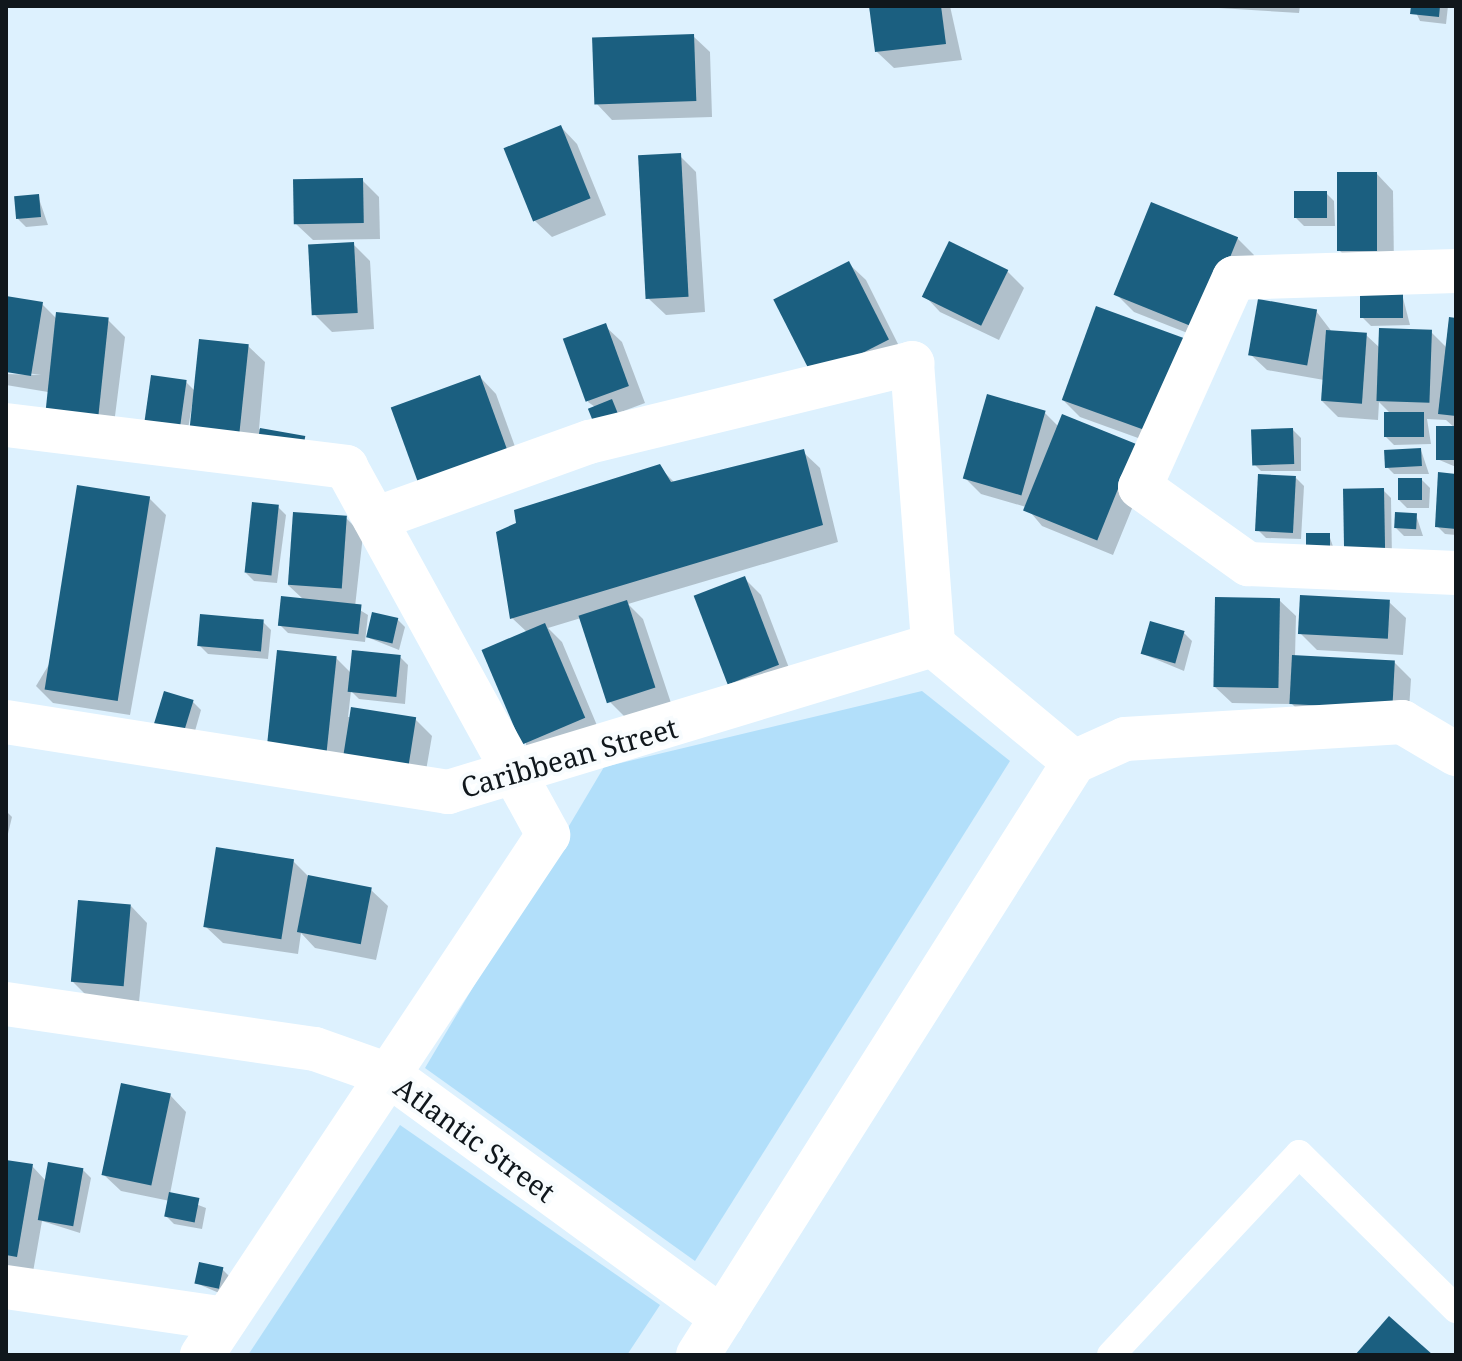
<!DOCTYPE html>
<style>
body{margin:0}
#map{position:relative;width:1462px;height:1361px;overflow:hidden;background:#ddf1fe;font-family:"Noto Serif",serif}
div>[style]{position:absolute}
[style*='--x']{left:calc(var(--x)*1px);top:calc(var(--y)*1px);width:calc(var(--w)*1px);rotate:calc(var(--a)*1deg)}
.green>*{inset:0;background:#b2dffa}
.shadow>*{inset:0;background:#0003}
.building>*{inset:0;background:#1b5f80;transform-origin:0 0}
.service>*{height:28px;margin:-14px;padding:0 14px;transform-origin:14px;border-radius:14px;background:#fff}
.minor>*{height:44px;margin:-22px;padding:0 22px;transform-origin:22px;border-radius:22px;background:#fff}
span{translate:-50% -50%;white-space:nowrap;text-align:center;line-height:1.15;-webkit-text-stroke:8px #f8fcfe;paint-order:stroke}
.street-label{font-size:28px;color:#10171c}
.frame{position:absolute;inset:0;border:8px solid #10171c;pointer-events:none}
</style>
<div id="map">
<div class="green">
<i style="clip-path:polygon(922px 691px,1010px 761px,695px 1261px,425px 1068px,604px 767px)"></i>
<i style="clip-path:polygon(400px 1125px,660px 1305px,627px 1355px,248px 1355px)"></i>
</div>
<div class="shadow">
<i style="clip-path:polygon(871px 6px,950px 6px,962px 60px,894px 68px,877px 52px)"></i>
<i style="clip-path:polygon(1186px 6px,1300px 6px,1299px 13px)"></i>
<i style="clip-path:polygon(1413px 6px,1448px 6px,1446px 24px,1420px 21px)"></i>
<i style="clip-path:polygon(693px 36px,710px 52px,712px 117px,612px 120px,596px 103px)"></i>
<i style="clip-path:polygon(561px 127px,577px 144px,606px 215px,552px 237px,535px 221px)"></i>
<i style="clip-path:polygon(680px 156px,696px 172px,705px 312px,666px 315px,649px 299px)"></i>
<i style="clip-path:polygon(1377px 174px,1393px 191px,1394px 266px,1356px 267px,1339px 250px)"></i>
<i style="clip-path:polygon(362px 180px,379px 197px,380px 239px,313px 240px,296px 224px)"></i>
<i style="clip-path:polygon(1326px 193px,1334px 201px,1335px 226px,1304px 226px,1296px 218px)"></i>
<i style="clip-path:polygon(38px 196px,48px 225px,26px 227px,18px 219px)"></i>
<i style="clip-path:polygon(1237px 238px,1254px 255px,1218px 345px,1134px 312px,1117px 295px)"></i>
<i style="clip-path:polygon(353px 244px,370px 261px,374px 329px,332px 332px,315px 315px)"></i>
<i style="clip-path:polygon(849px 264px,866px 280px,904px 356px,815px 377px)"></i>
<i style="clip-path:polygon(1007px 271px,1024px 288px,999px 340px,940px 312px,924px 295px)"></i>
<i style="clip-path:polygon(1402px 294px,1410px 325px,1371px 326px,1363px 318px)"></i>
<i style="clip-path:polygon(6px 298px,42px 304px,57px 319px,108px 320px,125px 337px,113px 432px,48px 392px,6px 385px,6px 374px,41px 375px,6px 370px)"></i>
<i style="clip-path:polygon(1097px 308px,1174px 451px,1080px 417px,1063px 400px)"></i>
<i style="clip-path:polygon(1316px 311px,1332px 332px,1366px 335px,1380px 348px,1431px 332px,1447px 348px,1456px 320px,1456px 467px,1437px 459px,1455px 428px,1446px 420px,1427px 419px,1431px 444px,1394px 445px,1386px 437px,1392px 415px,1379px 402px,1378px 420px,1338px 417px,1322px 401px,1324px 380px,1267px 370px,1250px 354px)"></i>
<i style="clip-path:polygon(605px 326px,622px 342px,645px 403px,621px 412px,628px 430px,588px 402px)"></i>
<i style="clip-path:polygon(248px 346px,265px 362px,259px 429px,312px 446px,266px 455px,193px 399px,186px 441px,152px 436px,186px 382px,197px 393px)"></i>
<i style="clip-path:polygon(480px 377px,496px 394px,526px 477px,439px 509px)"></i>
<i style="clip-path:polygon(1045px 413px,1059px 427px,1151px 462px,1113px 555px,1042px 526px,1026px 507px,981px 494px,964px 477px)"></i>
<i style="clip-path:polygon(1293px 430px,1301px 438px,1301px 471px,1261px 471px,1253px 463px)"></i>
<i style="clip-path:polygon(1421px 450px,1429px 474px,1394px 474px,1386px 466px)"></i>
<i style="clip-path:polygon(803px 452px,820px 468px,838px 542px,628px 604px,643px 619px,671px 703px,626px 718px,610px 702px,581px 618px,548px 628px,562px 642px,601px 735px,542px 761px,526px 745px,528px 633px,512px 618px,659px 467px,675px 483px)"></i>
<i style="clip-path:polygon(1456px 476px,1456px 535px,1445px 534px,1437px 526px)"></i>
<i style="clip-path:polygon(1296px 478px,1304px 486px,1301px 539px,1266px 538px,1258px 530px)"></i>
<i style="clip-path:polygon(1422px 480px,1430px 488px,1429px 508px,1407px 508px,1399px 500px)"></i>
<i style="clip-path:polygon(1383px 490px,1391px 498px,1392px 558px,1354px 558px)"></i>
<i style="clip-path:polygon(149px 498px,166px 515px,130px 715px,53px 703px,36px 686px)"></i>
<i style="clip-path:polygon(278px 507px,286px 515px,277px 583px,254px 581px,246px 573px)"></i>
<i style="clip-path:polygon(1416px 515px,1423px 536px,1404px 536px,1396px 528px)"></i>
<i style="clip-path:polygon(346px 518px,363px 535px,355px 607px,368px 615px,365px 642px,288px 633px,280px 625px,304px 600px,288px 585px)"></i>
<i style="clip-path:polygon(1308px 535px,1329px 535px,1337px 558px)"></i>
<i style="clip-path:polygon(745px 579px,761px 595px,794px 681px,730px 684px)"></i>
<i style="clip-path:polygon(1279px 600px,1296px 616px,1295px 657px,1394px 662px,1411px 679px,1408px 725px,1308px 720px,1292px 704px,1232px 703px,1215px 687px)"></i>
<i style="clip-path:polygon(1389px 602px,1406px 618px,1403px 655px,1317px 650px,1300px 633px)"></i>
<i style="clip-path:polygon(397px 619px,405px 627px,399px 650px,369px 638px)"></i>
<i style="clip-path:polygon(263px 622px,271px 630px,268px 659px,208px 654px,200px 646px)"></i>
<i style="clip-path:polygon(1184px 633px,1192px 641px,1184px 671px,1143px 654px)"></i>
<i style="clip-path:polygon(400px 657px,408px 665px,405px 704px,359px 699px,351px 691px,348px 717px,415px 719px,432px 736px,422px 794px,286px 764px,336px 658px,352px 674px)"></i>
<i style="clip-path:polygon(193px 702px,201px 710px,191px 745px,163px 737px)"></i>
<i style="clip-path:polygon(6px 811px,12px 817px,6px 842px)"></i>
<i style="clip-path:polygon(293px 861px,309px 877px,371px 890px,388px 906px,376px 960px,315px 948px,301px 933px,298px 954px,223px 943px,206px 927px)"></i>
<i style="clip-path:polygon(131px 906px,147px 923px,139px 1002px,89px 998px,72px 981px)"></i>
<i style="clip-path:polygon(170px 1095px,186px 1112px,170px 1194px,206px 1208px,202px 1229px,174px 1224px,166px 1216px,170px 1201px,121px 1191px,104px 1175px)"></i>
<i style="clip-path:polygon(6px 1162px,32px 1166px,46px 1181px,83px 1170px,91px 1178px,80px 1233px,42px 1221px,33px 1272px,6px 1268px)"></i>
<i style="clip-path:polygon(222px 1269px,230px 1277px,226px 1296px,196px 1283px)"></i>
</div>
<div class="building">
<i style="clip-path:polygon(869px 6px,941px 6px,946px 44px,875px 52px)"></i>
<i style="clip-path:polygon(1411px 6px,1440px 6px,1439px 17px,1410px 14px)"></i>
<i style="left:694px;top:34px;width:67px;height:102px;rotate:88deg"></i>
<i style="left:561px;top:125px;width:79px;height:62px;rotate:68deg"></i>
<i style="left:681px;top:153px;width:144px;height:43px;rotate:87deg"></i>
<i style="left:1337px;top:172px;width:40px;height:79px"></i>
<i style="left:363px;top:178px;width:45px;height:70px;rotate:89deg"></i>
<i style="left:1294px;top:191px;width:33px;height:27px"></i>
<i style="left:39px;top:194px;width:23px;height:25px;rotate:85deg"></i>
<i style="left:1151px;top:202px;width:94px;height:100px;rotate:22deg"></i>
<i style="left:949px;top:241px;width:66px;height:62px;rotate:26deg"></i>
<i style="left:354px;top:242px;width:71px;height:46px;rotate:87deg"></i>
<i style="left:849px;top:261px;width:88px;height:85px;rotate:63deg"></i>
<i style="left:1403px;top:292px;width:26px;height:43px;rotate:90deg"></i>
<i style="clip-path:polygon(6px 296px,43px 302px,31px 376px,6px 372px)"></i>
<i style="left:1258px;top:299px;width:60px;height:57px;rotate:10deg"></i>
<i style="left:1096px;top:306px;width:102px;height:100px;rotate:20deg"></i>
<i style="left:56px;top:312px;width:53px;height:99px;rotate:6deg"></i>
<i style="clip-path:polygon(1449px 317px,1456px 318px,1456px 416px,1438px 414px)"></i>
<i style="left:606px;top:323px;width:67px;height:46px;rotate:70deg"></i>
<i style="left:1379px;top:328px;width:53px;height:73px;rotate:2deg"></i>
<i style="left:1326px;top:330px;width:41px;height:71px;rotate:4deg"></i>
<i style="left:199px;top:339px;width:50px;height:91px;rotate:6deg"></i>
<i style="left:151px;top:375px;width:36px;height:54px;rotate:8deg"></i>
<i style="left:480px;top:375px;width:91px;height:95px;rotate:70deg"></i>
<i style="left:987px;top:394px;width:61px;height:88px;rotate:16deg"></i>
<i style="left:612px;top:399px;width:24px;height:26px;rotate:68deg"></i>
<i style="left:1424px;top:412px;width:25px;height:40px;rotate:90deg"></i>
<i style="left:1062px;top:414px;width:80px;height:104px;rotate:22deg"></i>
<i style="left:1436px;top:426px;width:20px;height:34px"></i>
<i style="left:260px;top:428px;width:46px;height:21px;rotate:10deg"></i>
<i style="left:1293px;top:428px;width:36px;height:42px;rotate:88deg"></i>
<i style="left:1421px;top:448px;width:18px;height:37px;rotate:87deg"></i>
<i style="clip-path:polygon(804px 449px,823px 525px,510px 619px,496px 532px,516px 523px,514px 510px,660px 464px,671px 482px)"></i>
<i style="clip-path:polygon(1438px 472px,1456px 474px,1456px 529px,1435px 527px)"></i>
<i style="left:1258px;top:474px;width:38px;height:57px;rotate:3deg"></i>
<i style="left:1398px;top:478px;width:24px;height:22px"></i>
<i style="left:77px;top:485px;width:74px;height:207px;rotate:9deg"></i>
<i style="left:1384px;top:488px;width:62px;height:41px;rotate:89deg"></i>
<i style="left:252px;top:502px;width:27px;height:71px;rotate:6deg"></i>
<i style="left:293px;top:512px;width:54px;height:73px;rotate:4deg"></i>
<i style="left:1395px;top:512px;width:22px;height:16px;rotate:3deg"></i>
<i style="left:1306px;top:533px;width:24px;height:18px"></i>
<i style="left:745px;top:576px;width:95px;height:55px;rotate:69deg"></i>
<i style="left:1300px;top:595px;width:90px;height:39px;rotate:3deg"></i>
<i style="left:281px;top:596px;width:81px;height:30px;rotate:6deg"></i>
<i style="left:1215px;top:597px;width:65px;height:90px;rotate:1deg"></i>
<i style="left:627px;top:600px;width:92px;height:51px;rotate:72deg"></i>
<i style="left:372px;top:612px;width:27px;height:26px;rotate:13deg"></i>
<i style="left:200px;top:614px;width:64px;height:32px;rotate:5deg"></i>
<i style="left:1150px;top:621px;width:36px;height:34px;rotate:16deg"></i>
<i style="left:545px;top:623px;width:103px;height:69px;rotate:67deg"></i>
<i style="left:277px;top:650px;width:60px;height:99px;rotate:6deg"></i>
<i style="left:352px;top:650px;width:49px;height:42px;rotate:6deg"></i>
<i style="left:1292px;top:655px;width:103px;height:49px;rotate:3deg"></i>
<i style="left:164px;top:691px;width:31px;height:41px;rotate:17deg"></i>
<i style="left:351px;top:707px;width:66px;height:61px;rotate:9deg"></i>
<i style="left:216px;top:847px;width:79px;height:81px;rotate:9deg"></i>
<i style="left:308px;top:875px;width:65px;height:58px;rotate:11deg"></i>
<i style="left:78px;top:900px;width:53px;height:82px;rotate:5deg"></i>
<i style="left:121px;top:1083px;width:51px;height:94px;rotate:12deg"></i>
<i style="clip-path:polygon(6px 1160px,33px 1164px,17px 1257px,6px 1255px)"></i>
<i style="left:48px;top:1162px;width:36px;height:59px;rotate:10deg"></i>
<i style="left:169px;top:1192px;width:31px;height:25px;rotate:11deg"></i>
<i style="left:199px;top:1262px;width:25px;height:22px;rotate:12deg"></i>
<i style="clip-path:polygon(1389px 1316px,1433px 1355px,1355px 1355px)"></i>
</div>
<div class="service">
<i style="--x:1111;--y:1355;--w:275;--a:-46.9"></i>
<i style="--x:1299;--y:1154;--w:221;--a:44.6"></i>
</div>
<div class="minor">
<i style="--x:1456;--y:271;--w:222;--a:178.2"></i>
<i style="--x:1234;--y:278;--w:229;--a:114.2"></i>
<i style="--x:1140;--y:487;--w:133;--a:35.5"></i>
<i style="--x:1248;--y:564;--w:208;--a:2.5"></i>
<i style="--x:6;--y:425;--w:343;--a:7"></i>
<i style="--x:346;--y:467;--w:420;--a:61.2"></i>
<i style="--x:548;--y:835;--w:625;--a:123.64"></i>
<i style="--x:375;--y:519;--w:227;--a:-19.8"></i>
<i style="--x:589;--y:442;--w:333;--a:-13.7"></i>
<i style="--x:912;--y:363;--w:283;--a:85.7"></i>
<i style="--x:933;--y:645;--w:183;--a:39.7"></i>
<i style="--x:6;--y:722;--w:448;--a:9"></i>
<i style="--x:448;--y:792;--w:507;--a:-16.86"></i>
<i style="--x:6;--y:1004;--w:312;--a:8.3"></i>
<i style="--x:315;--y:1049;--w:78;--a:19.4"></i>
<i style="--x:389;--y:1075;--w:412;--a:36.1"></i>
<i style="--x:6;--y:1287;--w:222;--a:8.3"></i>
<i style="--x:698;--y:1355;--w:702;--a:-57.62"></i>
<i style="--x:1074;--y:762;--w:56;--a:-24.3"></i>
<i style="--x:1125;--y:739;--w:278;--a:-3.5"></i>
<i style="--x:1402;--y:722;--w:63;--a:30.7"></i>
</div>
<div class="street-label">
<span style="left:569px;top:757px;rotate:-16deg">Caribbean Street</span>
<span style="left:475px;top:1139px;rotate:36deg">Atlantic Street</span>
</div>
<div class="frame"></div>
</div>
